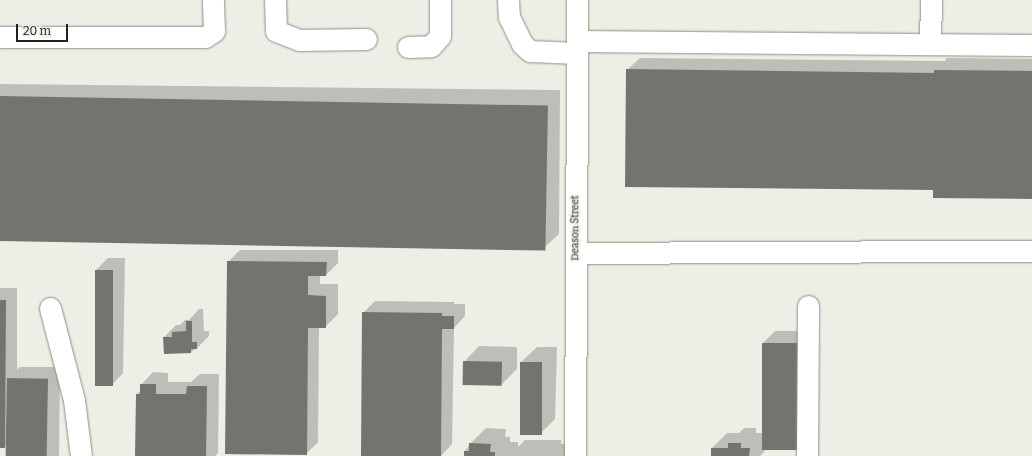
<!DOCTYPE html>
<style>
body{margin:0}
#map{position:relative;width:1032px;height:456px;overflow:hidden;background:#ecefe6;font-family:Bitter,serif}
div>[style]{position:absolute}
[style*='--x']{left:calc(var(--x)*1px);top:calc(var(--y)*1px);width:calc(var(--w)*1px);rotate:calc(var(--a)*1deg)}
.shadow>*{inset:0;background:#0003}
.building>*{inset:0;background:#72746d;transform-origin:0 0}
.roads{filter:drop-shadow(0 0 1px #8d9088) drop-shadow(0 0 1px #8d9088)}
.minor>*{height:21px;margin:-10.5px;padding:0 10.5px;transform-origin:10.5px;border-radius:10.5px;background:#fff}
span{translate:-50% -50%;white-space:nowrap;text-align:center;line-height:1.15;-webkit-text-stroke:3px #ecefe6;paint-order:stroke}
.street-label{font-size:10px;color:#21211e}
.scale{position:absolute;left:16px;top:24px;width:52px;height:18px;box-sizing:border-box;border:2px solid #21211e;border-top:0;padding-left:5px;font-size:12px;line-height:14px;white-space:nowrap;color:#21211e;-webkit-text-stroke:3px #ecefe6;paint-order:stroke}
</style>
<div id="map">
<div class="shadow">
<i style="clip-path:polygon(640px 58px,945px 61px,947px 58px,1032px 59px,1032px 198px,934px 189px,627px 70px)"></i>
<i style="clip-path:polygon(0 84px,560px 90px,559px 234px,546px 246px,0 240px)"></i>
<i style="clip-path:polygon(240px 250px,338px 250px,338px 263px,326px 275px,320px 275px,320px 284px,338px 284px,338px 314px,325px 327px,319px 327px,318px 442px,306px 454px,228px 262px)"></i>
<i style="clip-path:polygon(108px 258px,125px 258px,123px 373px,111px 386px,96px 270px)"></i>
<i style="clip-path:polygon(0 288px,17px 288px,17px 370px,20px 367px,60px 367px,59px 456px,7px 456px,7px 445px,4px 447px,0 447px)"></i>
<i style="clip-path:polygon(375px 301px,454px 302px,454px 304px,465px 304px,465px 316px,454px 328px,452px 444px,441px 456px,373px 456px,363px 313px)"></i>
<i style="clip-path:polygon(199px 309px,203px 309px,204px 331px,209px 331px,209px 336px,197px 348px,191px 352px,164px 337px,176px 325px,180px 325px,185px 320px,189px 320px)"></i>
<i style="clip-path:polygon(775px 331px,814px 331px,764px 452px,760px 456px,712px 456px,712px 448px,727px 433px,739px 433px,744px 428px,756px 428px,756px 433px,762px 433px,763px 343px)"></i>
<i style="clip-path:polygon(479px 346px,517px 347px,517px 369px,501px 385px,464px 362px)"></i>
<i style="clip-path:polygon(537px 347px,557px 347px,555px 419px,540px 434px,521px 362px)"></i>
<i style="clip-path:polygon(153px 372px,168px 373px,168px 382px,191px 382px,200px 374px,219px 374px,218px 453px,215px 456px,136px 456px,137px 394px,141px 390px,141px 385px)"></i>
<i style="clip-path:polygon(486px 428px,506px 429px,505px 437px,510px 437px,510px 442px,518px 442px,518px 447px,525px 440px,561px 440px,561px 444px,574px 444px,574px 456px,465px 456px,465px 451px,470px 444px)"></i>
</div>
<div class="building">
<i style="clip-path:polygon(626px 69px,934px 73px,934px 70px,1032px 71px,1032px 199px,933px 198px,933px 190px,625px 187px)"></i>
<i style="left:0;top:96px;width:548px;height:145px;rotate:1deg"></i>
<i style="clip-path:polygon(227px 261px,327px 262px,326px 276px,308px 276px,308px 295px,326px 296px,326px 328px,308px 328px,307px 455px,225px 454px)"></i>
<i style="left:95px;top:270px;width:18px;height:116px"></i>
<i style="clip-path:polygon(0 300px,6px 300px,5px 448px,0 448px)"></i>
<i style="clip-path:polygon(362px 312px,442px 313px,442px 316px,454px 316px,454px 329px,442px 329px,441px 456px,361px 456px)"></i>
<i style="clip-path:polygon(186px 321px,192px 321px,192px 342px,197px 342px,197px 349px,191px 349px,191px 353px,164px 354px,163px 337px,172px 337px,172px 332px,186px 331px)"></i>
<i style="left:762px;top:343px;width:40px;height:107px"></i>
<i style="left:463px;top:361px;width:39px;height:24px;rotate:1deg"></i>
<i style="left:520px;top:362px;width:22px;height:73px"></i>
<i style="left:7px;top:378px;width:41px;height:78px;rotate:1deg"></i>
<i style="clip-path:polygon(140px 384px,156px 384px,156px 394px,186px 394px,187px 386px,207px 386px,206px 456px,135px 456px,136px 394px,140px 394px)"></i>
<i style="clip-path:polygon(469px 443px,491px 444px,490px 452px,495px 452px,495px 456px,464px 456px,464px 451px,469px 451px)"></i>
<i style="clip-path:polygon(728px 443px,741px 443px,741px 448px,750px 448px,749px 456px,711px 456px,711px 448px,728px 448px)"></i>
</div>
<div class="roads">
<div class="minor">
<i style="--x:275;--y:0;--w:31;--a:88"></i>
<i style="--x:276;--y:31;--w:25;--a:21"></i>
<i style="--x:299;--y:40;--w:67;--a:-0.9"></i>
<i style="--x:508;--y:0;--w:17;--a:87"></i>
<i style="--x:509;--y:17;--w:30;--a:64"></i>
<i style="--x:522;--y:44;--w:11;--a:41"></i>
<i style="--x:530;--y:51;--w:47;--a:2.4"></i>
<i style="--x:0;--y:37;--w:205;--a:0"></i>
<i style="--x:205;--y:37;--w:11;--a:-34"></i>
<i style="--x:214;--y:31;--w:31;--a:-92"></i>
<i style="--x:577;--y:41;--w:455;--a:0.5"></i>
<i style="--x:930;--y:43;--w:43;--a:-88.7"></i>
<i style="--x:408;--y:47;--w:23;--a:-2"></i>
<i style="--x:431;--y:46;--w:13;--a:-48"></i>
<i style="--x:440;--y:36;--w:36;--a:-90"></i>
<i style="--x:576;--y:253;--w:456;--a:-0.3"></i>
<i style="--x:50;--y:308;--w:95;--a:75.4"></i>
<i style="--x:74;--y:400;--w:56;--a:82.9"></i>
<i style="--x:575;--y:456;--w:456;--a:-89.7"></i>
<i style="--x:807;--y:456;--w:150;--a:-89.6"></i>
</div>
</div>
<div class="street-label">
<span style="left:576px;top:228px;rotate:-90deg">Deason Street</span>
</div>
<div class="scale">20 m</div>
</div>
